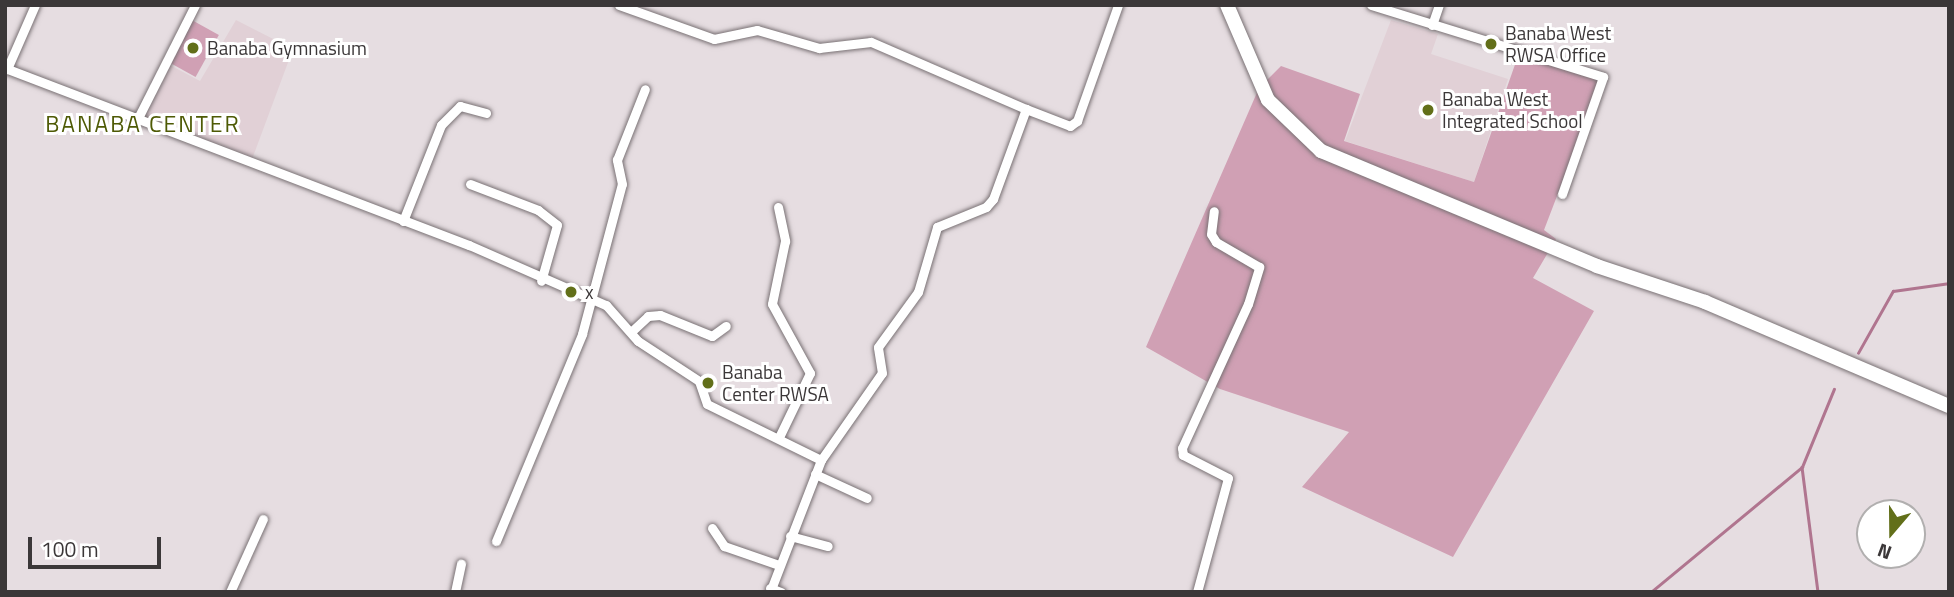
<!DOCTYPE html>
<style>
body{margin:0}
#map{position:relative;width:1954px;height:597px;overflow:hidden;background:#e6dde1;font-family:"Titillium Web",sans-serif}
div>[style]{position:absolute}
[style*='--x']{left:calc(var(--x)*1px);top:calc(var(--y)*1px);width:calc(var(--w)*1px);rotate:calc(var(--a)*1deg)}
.built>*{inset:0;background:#e1d0d6}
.green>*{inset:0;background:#d0a0b4;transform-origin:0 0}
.stream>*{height:2.5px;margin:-1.25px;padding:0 1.25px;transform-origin:1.25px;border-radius:1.25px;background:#b0758f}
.roads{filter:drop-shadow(0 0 2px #797174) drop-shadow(0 0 2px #797174)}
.minor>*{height:9px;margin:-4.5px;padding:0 4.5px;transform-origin:4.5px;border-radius:4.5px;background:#fff}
.primary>*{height:14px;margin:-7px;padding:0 7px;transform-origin:7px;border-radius:7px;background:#fff}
.dots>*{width:19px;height:19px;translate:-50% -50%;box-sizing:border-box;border:4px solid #fff;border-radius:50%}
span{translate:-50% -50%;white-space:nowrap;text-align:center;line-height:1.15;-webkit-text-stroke:6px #fff;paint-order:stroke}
.poi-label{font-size:19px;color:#3b3738}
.left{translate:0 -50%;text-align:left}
.quarter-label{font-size:23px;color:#4e5a05;letter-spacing:2px}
.frame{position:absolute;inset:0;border:7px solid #3b3738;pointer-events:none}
.north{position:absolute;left:1856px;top:499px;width:70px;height:70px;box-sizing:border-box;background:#fff;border:2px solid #b1afaf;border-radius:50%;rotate:200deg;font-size:19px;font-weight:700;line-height:28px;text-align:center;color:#3b3738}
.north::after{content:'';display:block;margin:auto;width:24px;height:32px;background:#626f19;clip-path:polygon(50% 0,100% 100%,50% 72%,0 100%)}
.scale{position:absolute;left:28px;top:537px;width:133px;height:32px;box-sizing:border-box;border:4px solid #3b3738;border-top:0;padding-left:9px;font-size:21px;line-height:24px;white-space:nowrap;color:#3b3738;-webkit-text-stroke:5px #fff;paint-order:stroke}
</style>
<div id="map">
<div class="built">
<i style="clip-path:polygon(236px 20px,293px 49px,251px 162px,138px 117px,164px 62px,200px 81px)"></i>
<i style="clip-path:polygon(1391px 20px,1438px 34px,1431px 54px,1508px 79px,1474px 182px,1345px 141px)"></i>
</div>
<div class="green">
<i style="left:190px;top:19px;width:33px;height:48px;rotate:29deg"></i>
<i style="clip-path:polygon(1519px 53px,1601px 81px,1544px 230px,1556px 239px,1533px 278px,1594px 311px,1453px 557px,1302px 487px,1349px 432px,1220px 389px,1146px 347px,1259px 88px,1281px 66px,1360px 94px,1344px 141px,1474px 182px)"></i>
</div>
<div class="stream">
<i style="--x:1858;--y:353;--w:71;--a:-60.6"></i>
<i style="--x:1893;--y:291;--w:57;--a:-8.1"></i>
<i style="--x:1802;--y:467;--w:126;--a:82.7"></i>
<i style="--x:1651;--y:592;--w:196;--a:-39.6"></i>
<i style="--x:1802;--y:467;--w:84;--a:-67.7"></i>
</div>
<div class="roads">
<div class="minor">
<i style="--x:619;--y:5;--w:101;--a:19.7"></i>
<i style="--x:714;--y:39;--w:44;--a:-11.8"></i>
<i style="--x:757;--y:30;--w:65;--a:16.2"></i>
<i style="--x:819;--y:48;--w:52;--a:-6.6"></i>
<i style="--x:871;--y:42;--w:169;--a:23.4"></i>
<i style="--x:1371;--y:5;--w:243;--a:17.2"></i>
<i style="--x:1603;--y:77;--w:124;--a:109.3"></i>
<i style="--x:1432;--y:25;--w:21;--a:-71"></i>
<i style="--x:5;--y:68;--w:497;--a:20.9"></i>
<i style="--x:469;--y:245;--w:150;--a:23.7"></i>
<i style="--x:606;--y:305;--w:48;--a:48.4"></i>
<i style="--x:638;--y:341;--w:73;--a:33.3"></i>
<i style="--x:699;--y:381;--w:24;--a:71"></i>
<i style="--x:707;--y:404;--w:127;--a:26.2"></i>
<i style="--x:821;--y:460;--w:106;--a:-55"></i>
<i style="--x:882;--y:373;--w:26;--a:-99"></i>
<i style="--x:878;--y:347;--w:68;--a:-54"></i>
<i style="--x:918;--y:292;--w:68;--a:-73.7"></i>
<i style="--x:937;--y:227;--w:53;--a:-22.2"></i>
<i style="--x:986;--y:207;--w:11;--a:-49"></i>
<i style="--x:993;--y:199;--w:96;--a:-69.9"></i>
<i style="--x:1026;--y:109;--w:47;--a:21.1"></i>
<i style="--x:1070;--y:126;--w:9;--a:-36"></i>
<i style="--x:1077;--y:121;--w:123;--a:-70.5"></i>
<i style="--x:7;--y:69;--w:70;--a:-66.4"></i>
<i style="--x:136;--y:122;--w:131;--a:-63.2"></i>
<i style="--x:470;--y:184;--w:73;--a:20.9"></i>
<i style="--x:538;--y:210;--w:24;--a:38"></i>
<i style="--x:557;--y:225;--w:58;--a:105.9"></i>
<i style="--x:778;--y:207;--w:35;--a:78"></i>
<i style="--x:785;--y:241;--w:64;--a:101.7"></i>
<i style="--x:772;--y:304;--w:79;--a:61.2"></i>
<i style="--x:810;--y:373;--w:71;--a:115.8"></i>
<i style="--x:403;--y:221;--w:103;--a:-68.4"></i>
<i style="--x:441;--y:125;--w:27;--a:-45"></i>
<i style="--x:460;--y:106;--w:27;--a:15"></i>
<i style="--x:632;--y:331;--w:22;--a:-43"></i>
<i style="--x:648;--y:316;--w:12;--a:-5"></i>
<i style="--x:660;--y:315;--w:56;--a:22"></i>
<i style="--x:712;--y:336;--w:17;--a:-36"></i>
<i style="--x:815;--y:474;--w:57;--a:24.8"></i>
<i style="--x:712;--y:528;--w:22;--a:56"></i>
<i style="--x:724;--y:546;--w:55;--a:19.1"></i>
<i style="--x:790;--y:536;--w:39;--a:15"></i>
<i style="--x:496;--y:541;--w:224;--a:-67.4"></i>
<i style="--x:582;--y:334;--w:155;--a:-75.1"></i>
<i style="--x:622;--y:184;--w:25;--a:-102"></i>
<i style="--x:617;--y:160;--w:76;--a:-68.5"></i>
<i style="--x:770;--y:588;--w:12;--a:20"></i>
<i style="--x:230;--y:592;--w:80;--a:-65.7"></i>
<i style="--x:455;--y:592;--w:29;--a:-78"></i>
<i style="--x:770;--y:592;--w:142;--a:-68.9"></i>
<i style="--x:1197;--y:592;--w:118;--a:-74.8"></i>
<i style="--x:1228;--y:478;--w:51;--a:-152.9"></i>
<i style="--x:1183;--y:455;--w:7;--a:-98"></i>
<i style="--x:1182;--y:448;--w:158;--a:-65.4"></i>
<i style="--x:1248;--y:304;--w:39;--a:-73"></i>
<i style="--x:1259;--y:267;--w:50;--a:-149.8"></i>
<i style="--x:1216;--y:242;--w:9;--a:-122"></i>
<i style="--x:1211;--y:234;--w:23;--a:-83"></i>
</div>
<div class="primary">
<i style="--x:1227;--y:5;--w:103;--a:66.7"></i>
<i style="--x:1268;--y:100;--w:74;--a:43.9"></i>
<i style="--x:1321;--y:151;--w:299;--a:22.6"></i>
<i style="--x:1597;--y:266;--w:114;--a:18.4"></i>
<i style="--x:1705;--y:302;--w:265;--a:23.1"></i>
</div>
</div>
<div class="dots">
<i style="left:1491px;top:44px;background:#626f19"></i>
<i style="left:193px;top:48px;background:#626f19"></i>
<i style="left:1428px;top:110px;background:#626f19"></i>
<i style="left:571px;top:292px;background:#626f19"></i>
<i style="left:708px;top:383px;background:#626f19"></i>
</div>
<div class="poi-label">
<span class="left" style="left:1505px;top:44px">Banaba West<br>RWSA Office</span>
<span class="left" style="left:207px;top:48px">Banaba Gymnasium</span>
<span class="left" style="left:1442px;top:110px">Banaba West<br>Integrated School</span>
<span class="left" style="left:585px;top:292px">x</span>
<span class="left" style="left:722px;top:383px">Banaba<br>Center RWSA</span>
</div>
<div class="quarter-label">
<span style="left:143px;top:124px">BANABA CENTER</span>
</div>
<div class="frame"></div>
<div class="north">N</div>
<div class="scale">100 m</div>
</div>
